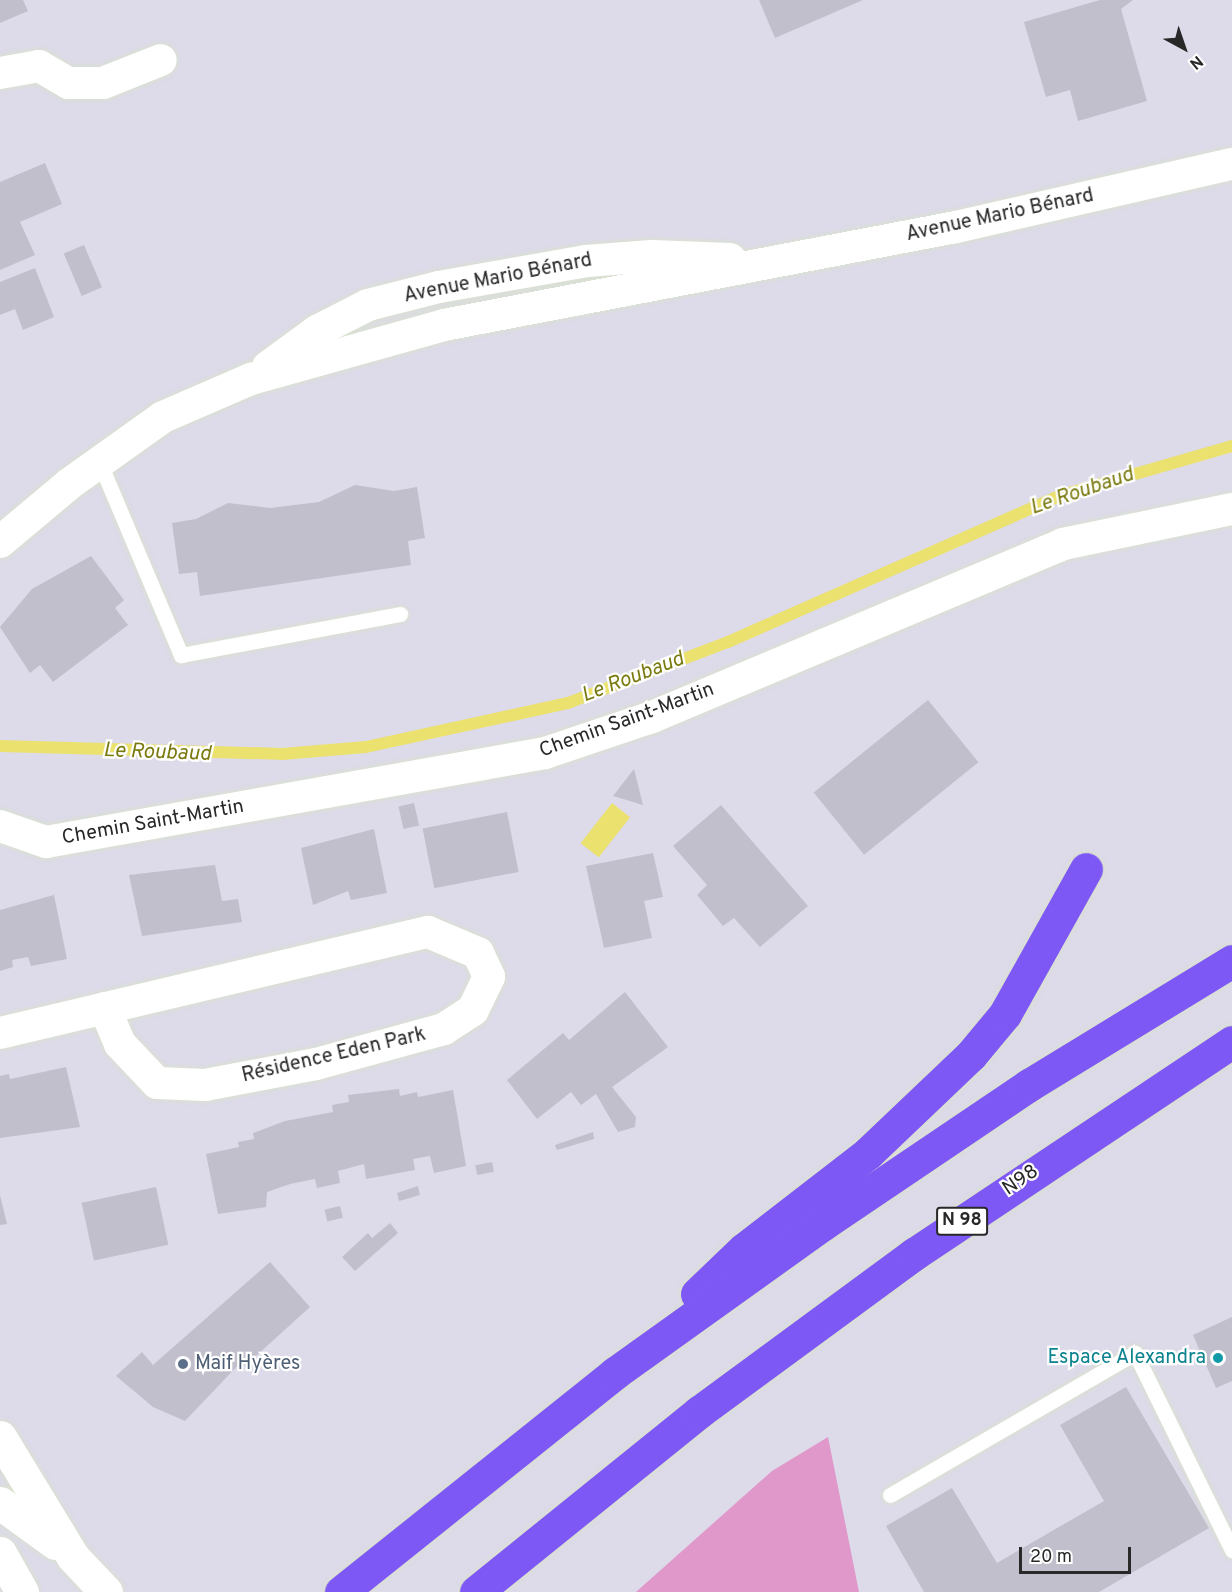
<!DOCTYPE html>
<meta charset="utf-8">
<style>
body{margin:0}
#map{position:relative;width:1232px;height:1592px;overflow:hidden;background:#dddaea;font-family:Overpass,sans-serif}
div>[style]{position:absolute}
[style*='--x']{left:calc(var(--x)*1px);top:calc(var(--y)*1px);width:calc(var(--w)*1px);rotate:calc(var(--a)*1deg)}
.green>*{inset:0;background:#e097c9}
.water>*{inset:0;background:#ebe16e;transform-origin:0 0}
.stream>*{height:12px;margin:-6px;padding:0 6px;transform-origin:6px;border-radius:6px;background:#ebe16e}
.building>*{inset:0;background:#c2bfcc;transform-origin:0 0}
.roads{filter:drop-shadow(0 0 2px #d9e1cf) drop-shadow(0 0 2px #d9e1cf)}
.service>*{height:15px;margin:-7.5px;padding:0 7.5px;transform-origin:7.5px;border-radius:7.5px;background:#fff}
.minor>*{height:32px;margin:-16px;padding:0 16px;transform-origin:16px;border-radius:16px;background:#fff}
.tertiary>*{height:33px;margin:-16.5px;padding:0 16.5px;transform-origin:16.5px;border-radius:16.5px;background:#fff}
.trunk>*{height:33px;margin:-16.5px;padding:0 16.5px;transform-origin:16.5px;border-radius:16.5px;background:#7e58f4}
.dots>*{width:16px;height:16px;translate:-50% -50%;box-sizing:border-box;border:3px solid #fff;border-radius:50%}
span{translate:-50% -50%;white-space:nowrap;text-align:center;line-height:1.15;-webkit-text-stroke:4.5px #fff;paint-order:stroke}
.shield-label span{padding:2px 4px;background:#fff;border:2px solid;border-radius:4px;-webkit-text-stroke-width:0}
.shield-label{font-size:18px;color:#282828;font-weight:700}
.street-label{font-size:20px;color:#282828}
.culture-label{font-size:20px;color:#0d838f}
.right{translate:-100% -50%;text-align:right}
.service-label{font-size:20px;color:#4e5e75}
.left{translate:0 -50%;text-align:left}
.water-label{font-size:21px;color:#7a7a10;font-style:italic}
.north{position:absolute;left:1154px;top:18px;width:60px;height:60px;-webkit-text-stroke:4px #fff;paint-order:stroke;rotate:140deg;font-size:16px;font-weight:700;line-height:24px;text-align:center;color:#282828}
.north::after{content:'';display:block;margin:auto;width:21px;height:27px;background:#282828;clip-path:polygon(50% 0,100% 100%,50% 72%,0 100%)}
.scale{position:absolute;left:1019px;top:1547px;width:112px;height:27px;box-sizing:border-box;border:3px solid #282828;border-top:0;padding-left:8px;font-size:18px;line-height:21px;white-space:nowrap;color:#282828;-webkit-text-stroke:4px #fff;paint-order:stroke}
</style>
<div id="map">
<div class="green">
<i style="clip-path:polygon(828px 1437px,859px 1592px,636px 1592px,772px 1471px)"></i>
</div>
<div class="water">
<i style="left:612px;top:803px;width:23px;height:51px;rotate:38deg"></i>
</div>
<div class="stream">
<i style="--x:0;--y:746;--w:282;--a:1.6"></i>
<i style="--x:282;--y:754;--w:84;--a:-4.8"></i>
<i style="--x:366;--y:747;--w:207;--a:-12.3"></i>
<i style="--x:568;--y:703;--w:171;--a:-20.9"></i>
<i style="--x:728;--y:642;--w:362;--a:-23.8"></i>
<i style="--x:1059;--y:496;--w:180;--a:-16.1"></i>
</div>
<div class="building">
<i style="clip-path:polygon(0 0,23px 0,28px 11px,0 23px)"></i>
<i style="clip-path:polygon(759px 0,863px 0,775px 38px)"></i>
<i style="clip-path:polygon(1100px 0,1133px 0,1121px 9px,1147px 101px,1078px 121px,1070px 90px,1046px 97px,1024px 22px)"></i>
<i style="clip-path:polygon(45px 163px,62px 204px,20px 222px,35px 255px,0 270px,0 182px)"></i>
<i style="left:84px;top:245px;width:46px;height:22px;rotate:67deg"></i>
<i style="clip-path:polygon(35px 268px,54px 317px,23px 330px,15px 309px,0 315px,0 282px)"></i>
<i style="clip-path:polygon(355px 485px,394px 491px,417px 487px,425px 538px,408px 541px,411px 565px,200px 596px,197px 572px,179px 574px,172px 523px,196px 519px,228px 503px,270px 508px,319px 502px)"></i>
<i style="clip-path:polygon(91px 556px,124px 600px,115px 608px,128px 625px,53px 682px,40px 665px,30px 673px,0 627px,32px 589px)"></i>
<i style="left:928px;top:700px;width:80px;height:147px;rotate:51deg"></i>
<i style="clip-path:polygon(634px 769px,643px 805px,613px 796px)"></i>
<i style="left:414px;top:803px;width:23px;height:16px;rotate:77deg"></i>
<i style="clip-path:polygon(721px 805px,808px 906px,760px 947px,734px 918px,723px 926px,697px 895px,707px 885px,673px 846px)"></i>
<i style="left:507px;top:812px;width:61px;height:86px;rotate:79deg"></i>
<i style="clip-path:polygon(374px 829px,387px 893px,351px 900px,348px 891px,313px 905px,301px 848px)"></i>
<i style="clip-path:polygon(653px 853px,663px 897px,644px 901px,652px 938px,604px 948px,586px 866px)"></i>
<i style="clip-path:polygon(215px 865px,222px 901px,238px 899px,242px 922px,142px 936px,129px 875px)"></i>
<i style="clip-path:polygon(54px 895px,67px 959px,31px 966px,28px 957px,12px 960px,13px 967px,0 971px,0 910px)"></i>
<i style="clip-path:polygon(625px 992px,668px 1047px,612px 1087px,636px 1117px,635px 1127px,618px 1132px,596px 1094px,581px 1105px,571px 1092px,537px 1119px,507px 1080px,563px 1033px,569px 1040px)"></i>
<i style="clip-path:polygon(66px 1067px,80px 1127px,0 1138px,0 1076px,9px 1074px,10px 1079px)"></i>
<i style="clip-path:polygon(399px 1089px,400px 1096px,417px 1092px,418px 1097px,453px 1090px,466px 1166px,434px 1173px,430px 1156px,413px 1159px,415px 1170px,366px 1179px,364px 1164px,338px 1171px,340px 1183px,317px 1188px,315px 1179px,290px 1184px,267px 1192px,266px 1207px,218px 1214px,206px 1154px,239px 1147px,238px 1142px,254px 1139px,253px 1133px,285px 1121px,333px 1112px,332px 1105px,349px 1102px,348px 1095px)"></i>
<i style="clip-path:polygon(593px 1132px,594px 1139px,557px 1150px,555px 1145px)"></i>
<i style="left:492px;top:1162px;width:10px;height:17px;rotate:79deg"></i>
<i style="clip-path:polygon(418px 1186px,420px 1195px,399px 1201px,397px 1193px)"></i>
<i style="left:156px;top:1187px;width:59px;height:76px;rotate:78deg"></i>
<i style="clip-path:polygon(0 1195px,7px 1224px,0 1225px)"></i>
<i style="left:340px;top:1206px;width:12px;height:16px;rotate:76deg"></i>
<i style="clip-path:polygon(390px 1223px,398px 1233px,355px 1271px,342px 1257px,368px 1233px,372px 1238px)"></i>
<i style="clip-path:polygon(270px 1262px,310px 1307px,245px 1366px,241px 1362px,185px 1421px,153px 1407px,116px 1376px,142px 1352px,153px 1365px)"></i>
<i style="clip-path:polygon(1232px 1317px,1232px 1381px,1216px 1388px,1193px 1335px)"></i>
<i style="clip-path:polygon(1126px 1387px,1209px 1528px,1099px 1592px,924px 1592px,886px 1526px,952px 1488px,997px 1563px,1033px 1542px,1104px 1501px,1060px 1425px)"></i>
</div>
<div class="roads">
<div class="service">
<i style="--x:99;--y:461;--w:211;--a:67.1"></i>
<i style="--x:181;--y:655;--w:223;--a:-10.6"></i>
<i style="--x:890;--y:1495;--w:283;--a:-30.1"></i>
<i style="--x:1135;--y:1353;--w:220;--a:63.8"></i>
</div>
<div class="minor">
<i style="--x:0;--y:73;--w:40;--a:-10"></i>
<i style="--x:39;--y:66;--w:34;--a:30"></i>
<i style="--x:68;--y:83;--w:35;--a:0"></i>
<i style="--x:103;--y:83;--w:62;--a:-21.6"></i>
<i style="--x:268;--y:367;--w:61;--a:-36.3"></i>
<i style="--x:317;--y:331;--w:57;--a:-27"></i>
<i style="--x:368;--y:305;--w:73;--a:-14.2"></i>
<i style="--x:439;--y:287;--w:149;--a:-10"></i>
<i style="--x:586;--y:261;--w:66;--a:-4.3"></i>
<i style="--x:652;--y:256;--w:78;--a:2.2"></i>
<i style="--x:0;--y:542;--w:90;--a:-40"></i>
<i style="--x:69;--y:484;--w:115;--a:-35.5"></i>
<i style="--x:163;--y:417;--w:96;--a:-23.4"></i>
<i style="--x:251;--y:379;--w:200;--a:-15.6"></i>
<i style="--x:444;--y:325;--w:521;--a:-10.84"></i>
<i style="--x:956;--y:227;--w:283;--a:-12.9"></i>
<i style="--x:0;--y:826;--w:49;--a:19.2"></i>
<i style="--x:46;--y:842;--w:507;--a:-10.11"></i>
<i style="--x:545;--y:753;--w:113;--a:-18.6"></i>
<i style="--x:652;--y:717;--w:446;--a:-22.8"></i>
<i style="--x:1063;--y:544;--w:173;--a:-11.7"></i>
<i style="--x:0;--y:1033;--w:440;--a:-13.3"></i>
<i style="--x:428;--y:932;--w:54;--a:22.8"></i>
<i style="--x:478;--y:953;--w:26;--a:65"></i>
<i style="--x:489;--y:977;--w:37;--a:116"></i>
<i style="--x:473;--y:1010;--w:35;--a:147"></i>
<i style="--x:444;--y:1029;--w:133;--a:164.7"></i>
<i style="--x:316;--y:1064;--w:113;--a:169.3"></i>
<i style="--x:205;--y:1085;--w:48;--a:-177.6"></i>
<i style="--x:157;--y:1083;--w:54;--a:-133.5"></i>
<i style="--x:120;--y:1044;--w:39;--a:-113"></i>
</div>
<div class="tertiary">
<i style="--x:0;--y:1437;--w:140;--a:58.7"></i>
<i style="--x:73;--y:1557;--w:48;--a:46.7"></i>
<i style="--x:0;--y:1503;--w:68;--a:36"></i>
<i style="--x:0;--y:1553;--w:45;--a:60.6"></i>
</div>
<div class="trunk">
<i style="--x:697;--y:1294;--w:65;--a:-43.8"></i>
<i style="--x:744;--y:1249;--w:157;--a:-37.7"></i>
<i style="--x:868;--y:1153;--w:142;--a:-43.6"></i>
<i style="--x:971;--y:1055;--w:53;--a:-50.3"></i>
<i style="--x:1005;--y:1014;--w:166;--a:-60.8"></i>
<i style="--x:341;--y:1592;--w:351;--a:-38.6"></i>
<i style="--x:615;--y:1373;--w:256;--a:-35.6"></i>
<i style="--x:823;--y:1224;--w:249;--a:-34"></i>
<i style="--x:1029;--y:1085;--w:238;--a:-31.4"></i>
<i style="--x:476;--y:1592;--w:287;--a:-38.9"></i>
<i style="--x:699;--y:1412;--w:267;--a:-36.3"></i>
<i style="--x:914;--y:1254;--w:382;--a:-33.7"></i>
</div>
</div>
<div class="dots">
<i style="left:1218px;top:1358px;background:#0f9aa8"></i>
<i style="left:183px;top:1364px;background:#5c6f8a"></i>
</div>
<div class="shield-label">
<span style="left:962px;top:1221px">N 98</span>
</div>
<div class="street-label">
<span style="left:1000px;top:216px;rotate:-12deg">Avenue Mario Bénard</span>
<span style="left:498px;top:279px;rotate:-11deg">Avenue Mario Bénard</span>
<span style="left:627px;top:721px;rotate:-20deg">Chemin Saint-Martin</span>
<span style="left:153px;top:823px;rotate:-10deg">Chemin Saint-Martin</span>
<span style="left:334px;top:1056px;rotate:-13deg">Résidence Eden Park</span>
<span style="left:1021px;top:1181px;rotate:-34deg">N98</span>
</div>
<div class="culture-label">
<span class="right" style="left:1206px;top:1358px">Espace Alexandra</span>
</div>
<div class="service-label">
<span class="left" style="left:195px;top:1364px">Maif Hyères</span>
</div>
<div class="water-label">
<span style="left:1082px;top:492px;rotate:-19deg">Le Roubaud</span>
<span style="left:633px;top:678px;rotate:-21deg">Le Roubaud</span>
<span style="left:157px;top:753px;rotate:2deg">Le Roubaud</span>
</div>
<div class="north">N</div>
<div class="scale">20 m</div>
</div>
